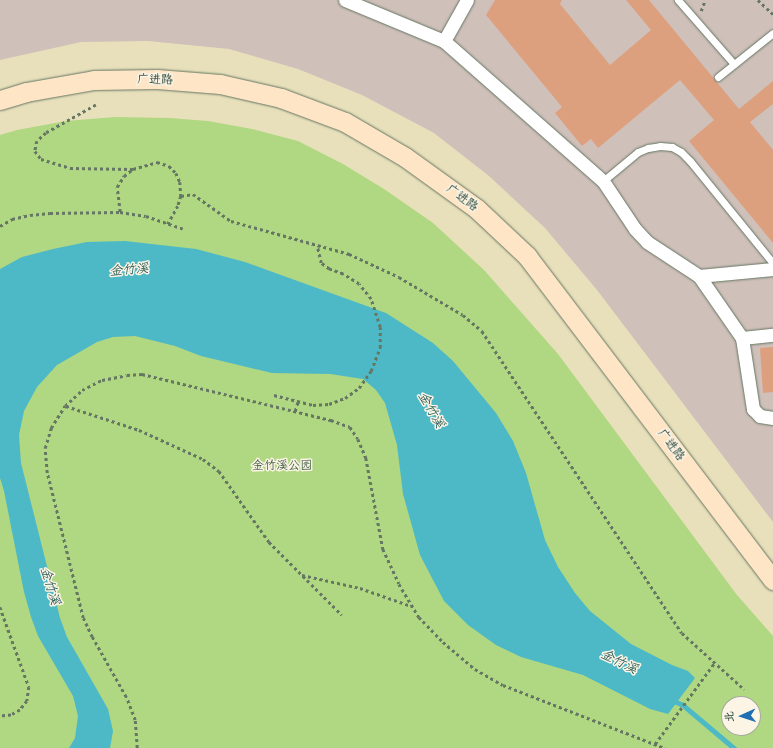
<!DOCTYPE html>
<meta charset="utf-8">
<style>
body{margin:0}
#map{position:relative;width:773px;height:748px;overflow:hidden;background:#e8e0bb;font-family:"Comic Neue","LXGW WenKai TC",sans-serif}
div>[style]{position:absolute}
[style*='--x']{left:calc(var(--x)*1px);top:calc(var(--y)*1px);width:calc(var(--w)*1px);rotate:calc(var(--a)*1deg)}
.industrial>*{inset:0;background:#cfc0ba}
.green>*{inset:0;background:#b0d781}
.water>*{inset:0;background:#4db9c7}
.stream>*{height:4.5px;margin:-2.25px;padding:0 2.25px;transform-origin:2.25px;border-radius:2.25px;background:#4db9c7}
.building>*{inset:0;background:#dda07f}
.path>*{height:2.5px;margin-top:-1.25px;transform-origin:0;background:repeating-linear-gradient(90deg,#657663 0 3px,transparent 0 6px)}
.roads{filter:drop-shadow(0 0 1px #657663) drop-shadow(0 0 1px #657663)}
.lane>*{height:7px;margin:-3.5px;padding:0 3.5px;transform-origin:3.5px;border-radius:3.5px;background:#fff}
.street>*{height:13px;margin:-6.5px;padding:0 6.5px;transform-origin:6.5px;border-radius:6.5px;background:#fff}
.secondary>*{height:19px;margin:-9.5px;padding:0 9.5px;transform-origin:9.5px;border-radius:9.5px;background:#fde5c5}
span{translate:-50% -50%;white-space:nowrap;text-align:center;line-height:1.15;-webkit-text-stroke:3px #fcf5e5;paint-order:stroke}
.street-label{font-size:12px;color:#1f3d34}
.park-label{font-size:12px;color:#3c5c43}
.water-label{font-size:13px;color:#2a5c59;font-style:italic}
.north{position:absolute;left:721px;top:696px;width:40px;height:40px;box-sizing:border-box;background:#fcf5e5;border:1px solid #a4ab9e;border-radius:50%;rotate:267deg;font-size:11px;font-weight:700;line-height:16px;text-align:center;color:#1f3d34}
.north::after{content:'';display:block;margin:auto;width:14px;height:18px;background:#1f6fb2;clip-path:polygon(50% 0,100% 100%,50% 72%,0 100%)}
</style>
<div id="map">
<div class="industrial">
<i style="clip-path:polygon(0 0,773px 0,773px 522px,597px 290px,545px 228px,489px 176px,434px 133px,362px 95px,298px 69px,229px 49px,148px 41px,81px 42px,0 60px)"></i>
</div>
<div class="green">
<i style="clip-path:polygon(evenodd,115px 117px,170px 118px,208px 121px,252px 129px,298px 141px,343px 164px,384px 189px,433px 223px,484px 270px,558px 354px,737px 595px,773px 636px,773px 748px,0 748px,0 135px,17px 130px,66px 121px,115px 117px,729px 704px,753px 704px,753px 728px,729px 728px,729px 704px)"></i>
</div>
<div class="water">
<i style="clip-path:polygon(125px 241px,196px 249px,245px 262px,386px 313px,433px 343px,453px 361px,496px 413px,513px 441px,526px 473px,545px 540px,558px 567px,575px 593px,590px 611px,631px 644px,672px 665px,688px 671px,695px 678px,668px 714px,650px 709px,583px 675px,521px 657px,496px 645px,468px 625px,444px 601px,420px 555px,403px 494px,397px 445px,385px 403px,376px 390px,363px 379px,330px 374px,272px 373px,201px 356px,175px 346px,135px 336px,113px 337px,97px 342px,57px 365px,37px 387px,24px 411px,19px 435px,21px 463px,60px 618px,67px 637px,108px 709px,113px 731px,110px 748px,69px 748px,75px 738px,78px 716px,73px 696px,38px 636px,31px 617px,24px 592px,4px 491px,0 478px,0 269px,22px 257px,53px 249px,87px 242px)"></i>
</div>
<div class="stream">
<i style="--x:672;--y:700;--w:12;--a:24"></i>
<i style="--x:683;--y:705;--w:67;--a:40.1"></i>
</div>
<div class="building">
<i style="clip-path:polygon(495px 0,562px 0,560px 4px,610px 65px,651px 30px,626px 0,649px 0,739px 109px,773px 81px,773px 104px,750px 122px,773px 150px,773px 243px,689px 141px,714px 120px,680px 80px,598px 148px,591px 139px,582px 146px,555px 113px,562px 107px,486px 15px)"></i>
<i style="clip-path:polygon(773px 347px,773px 392px,763px 393px,760px 348px)"></i>
</div>
<div class="path">
<i style="--x:758;--y:0;--w:21;--a:43"></i>
<i style="--x:701;--y:11;--w:12;--a:-70"></i>
<i style="--x:96;--y:105;--w:57;--a:150.8"></i>
<i style="--x:46;--y:133;--w:12;--a:138"></i>
<i style="--x:37;--y:141;--w:10;--a:101"></i>
<i style="--x:35;--y:151;--w:10;--a:53"></i>
<i style="--x:41;--y:159;--w:30;--a:17"></i>
<i style="--x:70;--y:168;--w:63;--a:0.9"></i>
<i style="--x:181;--y:196;--w:12;--a:-9"></i>
<i style="--x:193;--y:194;--w:47;--a:35.4"></i>
<i style="--x:231;--y:221;--w:123;--a:15.6"></i>
<i style="--x:349;--y:254;--w:55;--a:24.7"></i>
<i style="--x:399;--y:277;--w:74;--a:30.7"></i>
<i style="--x:463;--y:315;--w:25;--a:40"></i>
<i style="--x:482;--y:331;--w:362;--a:56.5"></i>
<i style="--x:682;--y:633;--w:84;--a:42.1"></i>
<i style="--x:120;--y:212;--w:25;--a:-97"></i>
<i style="--x:117;--y:187;--w:13;--a:-58"></i>
<i style="--x:124;--y:176;--w:11;--a:-38"></i>
<i style="--x:133;--y:169;--w:25;--a:-16"></i>
<i style="--x:157;--y:162;--w:13;--a:18"></i>
<i style="--x:169;--y:166;--w:10;--a:45"></i>
<i style="--x:176;--y:173;--w:10;--a:66"></i>
<i style="--x:180;--y:182;--w:14;--a:86"></i>
<i style="--x:181;--y:196;--w:10;--a:107"></i>
<i style="--x:178;--y:206;--w:21;--a:119"></i>
<i style="--x:0;--y:226;--w:14;--a:-30"></i>
<i style="--x:12;--y:219;--w:18;--a:-13"></i>
<i style="--x:30;--y:215;--w:20;--a:-6"></i>
<i style="--x:50;--y:213;--w:70;--a:-0.8"></i>
<i style="--x:120;--y:212;--w:26;--a:9"></i>
<i style="--x:146;--y:216;--w:39;--a:19"></i>
<i style="--x:274;--y:395;--w:40;--a:14.4"></i>
<i style="--x:313;--y:405;--w:16;--a:-4"></i>
<i style="--x:329;--y:404;--w:17;--a:-21"></i>
<i style="--x:345;--y:398;--w:17;--a:-36"></i>
<i style="--x:359;--y:388;--w:21;--a:-55"></i>
<i style="--x:371;--y:371;--w:25;--a:-69"></i>
<i style="--x:380;--y:348;--w:21;--a:-90"></i>
<i style="--x:380;--y:327;--w:29;--a:-108"></i>
<i style="--x:371;--y:299;--w:19;--a:-129"></i>
<i style="--x:359;--y:284;--w:19;--a:-148"></i>
<i style="--x:343;--y:274;--w:15;--a:-160"></i>
<i style="--x:329;--y:269;--w:10;--a:-143"></i>
<i style="--x:321;--y:263;--w:17;--a:-103"></i>
<i style="--x:66;--y:406;--w:77;--a:18.2"></i>
<i style="--x:139;--y:430;--w:70;--a:24.4"></i>
<i style="--x:203;--y:459;--w:20;--a:37"></i>
<i style="--x:219;--y:471;--w:87;--a:54.8"></i>
<i style="--x:269;--y:542;--w:103;--a:45"></i>
<i style="--x:295;--y:411;--w:10;--a:-73"></i>
<i style="--x:302;--y:575;--w:59;--a:12.6"></i>
<i style="--x:360;--y:588;--w:54;--a:19.4"></i>
<i style="--x:0;--y:607;--w:85;--a:70.1"></i>
<i style="--x:29;--y:687;--w:14;--a:98"></i>
<i style="--x:27;--y:701;--w:11;--a:128"></i>
<i style="--x:20;--y:710;--w:10;--a:151"></i>
<i style="--x:11;--y:715;--w:11;--a:175"></i>
<i style="--x:655;--y:744;--w:102;--a:-53.8"></i>
<i style="--x:137;--y:748;--w:28;--a:-94"></i>
<i style="--x:135;--y:720;--w:25;--a:-111"></i>
<i style="--x:126;--y:697;--w:69;--a:-119.5"></i>
<i style="--x:92;--y:637;--w:21;--a:-115"></i>
<i style="--x:83;--y:618;--w:149;--a:-103.9"></i>
<i style="--x:47;--y:473;--w:25;--a:-95"></i>
<i style="--x:45;--y:448;--w:21;--a:-73"></i>
<i style="--x:51;--y:428;--w:26;--a:-58"></i>
<i style="--x:65;--y:406;--w:23;--a:-43"></i>
<i style="--x:82;--y:390;--w:22;--a:-27"></i>
<i style="--x:102;--y:380;--w:25;--a:-11"></i>
<i style="--x:127;--y:375;--w:15;--a:-4"></i>
<i style="--x:142;--y:374;--w:195;--a:13.7"></i>
<i style="--x:331;--y:420;--w:20;--a:20"></i>
<i style="--x:350;--y:427;--w:14;--a:56"></i>
<i style="--x:358;--y:439;--w:21;--a:67"></i>
<i style="--x:366;--y:458;--w:93;--a:79.4"></i>
<i style="--x:383;--y:549;--w:38;--a:65"></i>
<i style="--x:399;--y:584;--w:39;--a:59"></i>
<i style="--x:419;--y:617;--w:35;--a:46"></i>
<i style="--x:443;--y:642;--w:42;--a:40.2"></i>
<i style="--x:475;--y:669;--w:32;--a:30"></i>
<i style="--x:503;--y:685;--w:174;--a:21.3"></i>
</div>
<div class="roads">
<div class="lane">
<i style="--x:678;--y:0;--w:85;--a:48.8"></i>
<i style="--x:718;--y:77;--w:70;--a:-38.7"></i>
<i style="--x:603;--y:181;--w:45;--a:-39.6"></i>
<i style="--x:638;--y:152;--w:11;--a:-22"></i>
<i style="--x:648;--y:148;--w:12;--a:-9"></i>
<i style="--x:660;--y:146;--w:12;--a:5"></i>
<i style="--x:672;--y:147;--w:10;--a:29"></i>
<i style="--x:681;--y:152;--w:13;--a:45"></i>
<i style="--x:690;--y:161;--w:132;--a:50.9"></i>
</div>
<div class="street">
<i style="--x:345;--y:0;--w:107;--a:22.5"></i>
<i style="--x:444;--y:41;--w:212;--a:41.4"></i>
<i style="--x:603;--y:181;--w:58;--a:56.3"></i>
<i style="--x:635;--y:229;--w:18;--a:47"></i>
<i style="--x:647;--y:242;--w:62;--a:33.2"></i>
<i style="--x:699;--y:276;--w:75;--a:55.3"></i>
<i style="--x:742;--y:338;--w:72;--a:81.2"></i>
<i style="--x:753;--y:409;--w:10;--a:45"></i>
<i style="--x:760;--y:416;--w:13;--a:9"></i>
<i style="--x:444;--y:41;--w:47;--a:-60.7"></i>
<i style="--x:699;--y:276;--w:74;--a:-5.4"></i>
<i style="--x:742;--y:338;--w:31;--a:-6"></i>
</div>
<div class="secondary">
<i style="--x:0;--y:100;--w:27;--a:-17"></i>
<i style="--x:26;--y:92;--w:69;--a:-10"></i>
<i style="--x:94;--y:80;--w:63;--a:-0.9"></i>
<i style="--x:157;--y:79;--w:63;--a:4.5"></i>
<i style="--x:220;--y:84;--w:63;--a:12.9"></i>
<i style="--x:281;--y:98;--w:68;--a:20.6"></i>
<i style="--x:345;--y:122;--w:69;--a:30.3"></i>
<i style="--x:405;--y:157;--w:89;--a:35.8"></i>
<i style="--x:477;--y:209;--w:69;--a:43.2"></i>
<i style="--x:527;--y:256;--w:407;--a:52.8"></i>
</div>
</div>
<div class="street-label">
<span style="left:155px;top:80px;rotate:1deg">广进路</span>
<span style="left:462px;top:198px;rotate:36deg">广进路</span>
<span style="left:671px;top:445px;rotate:53deg">广进路</span>
</div>
<div class="park-label">
<span style="left:282px;top:466px">金竹溪公园</span>
</div>
<div class="water-label">
<span style="left:129px;top:270px;rotate:-5deg">金竹溪</span>
<span style="left:431px;top:410px;rotate:60deg">金竹溪</span>
<span style="left:50px;top:586px;rotate:73deg">金竹溪</span>
<span style="left:619px;top:662px;rotate:26deg">金竹溪</span>
</div>
<div class="north">北</div>
</div>
